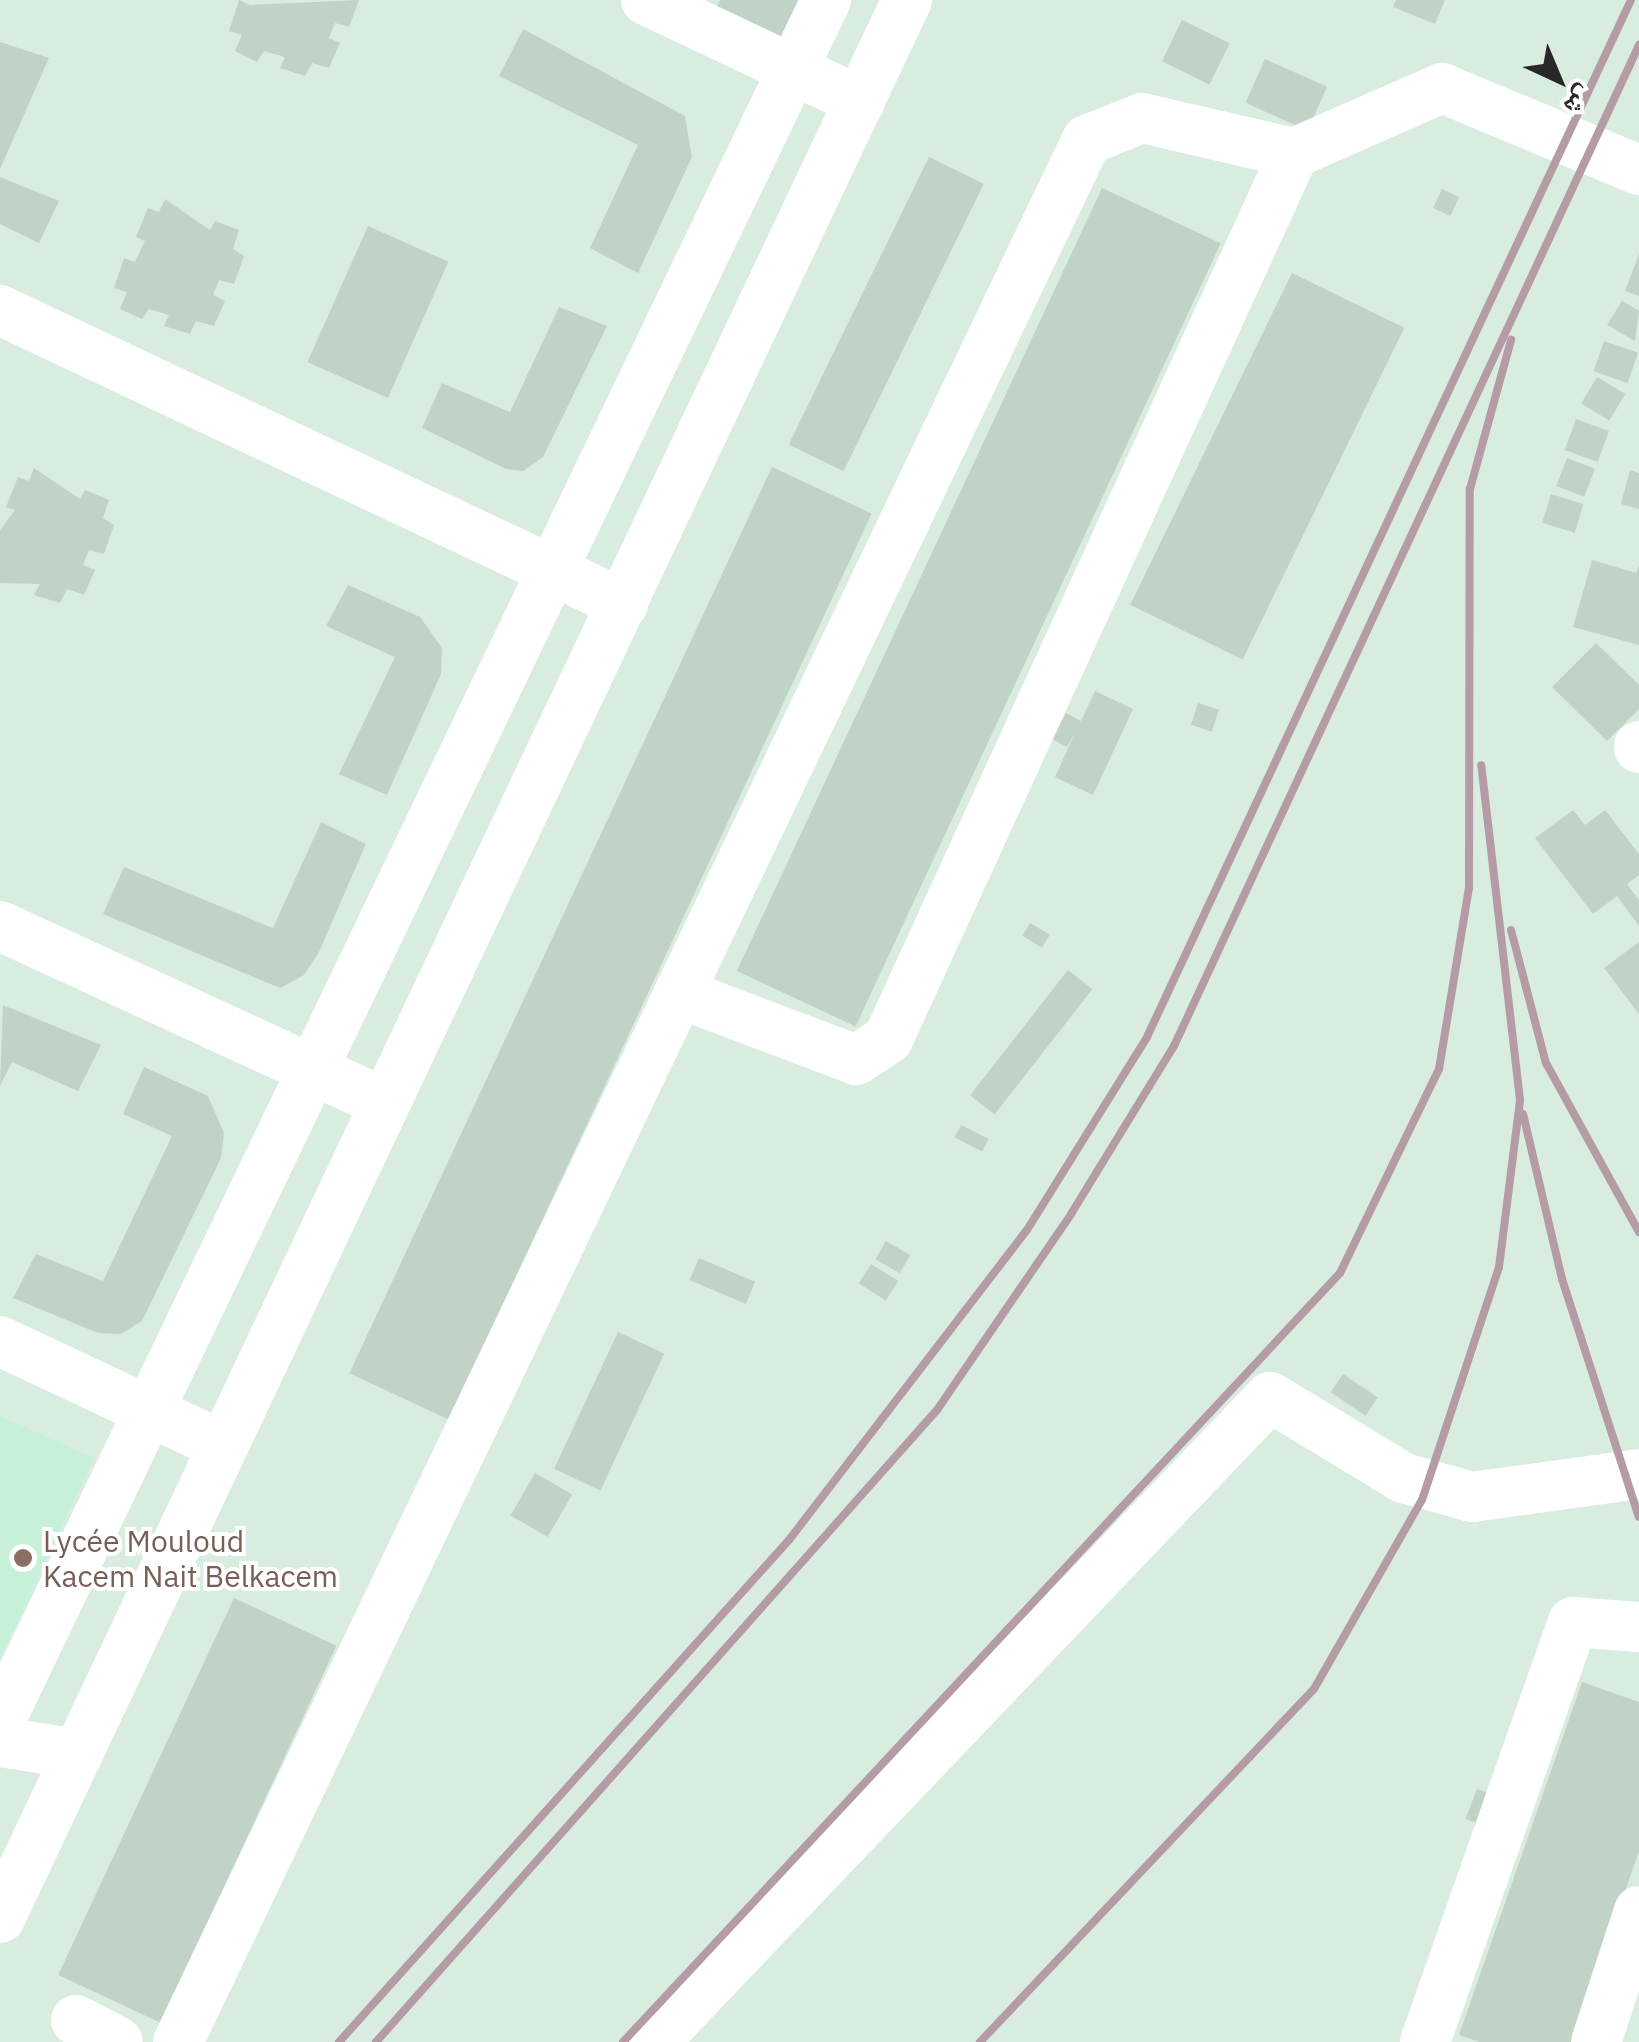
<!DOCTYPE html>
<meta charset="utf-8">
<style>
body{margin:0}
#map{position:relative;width:1639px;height:2042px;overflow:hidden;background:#d8eddf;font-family:"IBM Plex Sans","Noto Naskh Arabic",sans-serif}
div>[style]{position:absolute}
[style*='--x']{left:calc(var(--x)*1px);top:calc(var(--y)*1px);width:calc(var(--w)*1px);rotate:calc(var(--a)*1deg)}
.education>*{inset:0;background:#c6f0d8}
.building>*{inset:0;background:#c1d2c7;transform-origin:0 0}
.minor>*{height:50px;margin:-25px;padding:0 25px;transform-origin:25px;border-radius:25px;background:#fff}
.rail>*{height:8px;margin:-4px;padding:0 4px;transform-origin:4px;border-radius:4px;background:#b59ba5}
.dots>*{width:28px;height:28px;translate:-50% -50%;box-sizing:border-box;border:5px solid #fff;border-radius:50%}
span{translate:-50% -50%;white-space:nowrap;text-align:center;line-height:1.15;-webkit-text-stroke:8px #fff;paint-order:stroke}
.education-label{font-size:30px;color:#785e54}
.left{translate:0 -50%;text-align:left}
.north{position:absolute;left:1509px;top:30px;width:100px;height:100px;-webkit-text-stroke:8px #fff;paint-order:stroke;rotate:136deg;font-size:28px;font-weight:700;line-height:40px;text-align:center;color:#282828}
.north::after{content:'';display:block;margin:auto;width:35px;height:45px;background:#282828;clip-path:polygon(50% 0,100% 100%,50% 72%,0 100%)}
</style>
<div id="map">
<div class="education">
<i style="clip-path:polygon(0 1416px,94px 1458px,0 1658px)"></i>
</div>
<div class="building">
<i style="clip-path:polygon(239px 0,250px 5px,359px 0,349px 27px,335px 23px,329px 38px,340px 43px,329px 68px,312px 63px,305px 76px,280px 68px,285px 57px,264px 51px,257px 62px,235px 51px,242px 35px,229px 31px)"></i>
<i style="clip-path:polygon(720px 0,803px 0,777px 50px,711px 17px)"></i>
<i style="clip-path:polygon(1396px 0,1445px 0,1435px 24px,1393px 7px)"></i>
<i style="left:1182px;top:20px;width:53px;height:46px;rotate:26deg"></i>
<i style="clip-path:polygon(523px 29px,685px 116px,692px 157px,638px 273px,590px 248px,638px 145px,499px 76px)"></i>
<i style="clip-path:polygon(0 42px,49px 58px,0 169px)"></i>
<i style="left:1265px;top:59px;width:68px;height:48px;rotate:24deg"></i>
<i style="left:929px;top:157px;width:61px;height:320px;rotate:26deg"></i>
<i style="clip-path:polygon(0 177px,59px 201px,39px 243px,0 224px)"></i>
<i style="left:1102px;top:188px;width:131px;height:864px;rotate:25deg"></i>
<i style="left:1442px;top:189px;width:19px;height:21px;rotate:25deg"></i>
<i style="clip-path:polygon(165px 199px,210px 230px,215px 221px,239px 230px,233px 249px,244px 256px,234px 284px,219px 280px,213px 295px,225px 301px,214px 326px,196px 321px,190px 334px,164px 326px,169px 315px,149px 309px,142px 319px,120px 309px,127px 292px,114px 288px,124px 258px,135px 262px,145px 241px,136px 237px,148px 208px,159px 212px)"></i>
<i style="left:368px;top:226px;width:88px;height:149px;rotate:24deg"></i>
<i style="clip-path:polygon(1639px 254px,1639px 296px,1625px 291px)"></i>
<i style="left:1292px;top:273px;width:125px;height:369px;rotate:26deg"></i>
<i style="clip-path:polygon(1622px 301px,1639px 311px,1635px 341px,1607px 325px)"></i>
<i style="clip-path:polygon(559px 307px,607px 326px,543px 457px,523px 471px,506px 469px,422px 428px,442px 383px,510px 412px)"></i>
<i style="left:1604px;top:341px;width:36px;height:32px;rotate:19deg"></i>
<i style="left:1597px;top:377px;width:33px;height:31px;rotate:31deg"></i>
<i style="left:1576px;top:419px;width:35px;height:33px;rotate:20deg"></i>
<i style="left:1567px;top:458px;width:30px;height:30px;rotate:21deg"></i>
<i style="left:772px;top:467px;width:110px;height:1000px;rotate:25deg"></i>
<i style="clip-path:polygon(34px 468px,80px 499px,85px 490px,109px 500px,103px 518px,114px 525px,104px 554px,89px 550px,83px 565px,95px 570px,84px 595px,67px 589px,60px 603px,34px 595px,40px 584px,0 583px,0 530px,15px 510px,6px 507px,18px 477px,29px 481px)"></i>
<i style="clip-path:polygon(1630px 470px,1639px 473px,1639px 509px,1621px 504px)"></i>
<i style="left:1551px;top:494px;width:34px;height:30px;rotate:17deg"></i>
<i style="clip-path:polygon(1592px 560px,1636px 573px,1639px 565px,1639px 645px,1573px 627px)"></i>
<i style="clip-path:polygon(348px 585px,420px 617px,442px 648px,441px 674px,387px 795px,339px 774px,395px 657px,326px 626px)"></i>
<i style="clip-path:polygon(1596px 643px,1639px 685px,1639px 709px,1607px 741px,1552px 687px)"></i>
<i style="clip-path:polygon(1095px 691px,1133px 709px,1093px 795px,1055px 777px,1075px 733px,1067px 747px,1052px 739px,1066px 713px,1081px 721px)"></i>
<i style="left:1198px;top:703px;width:22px;height:23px;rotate:18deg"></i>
<i style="clip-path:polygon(1573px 810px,1585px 825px,1605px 810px,1639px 854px,1639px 875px,1627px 884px,1639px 900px,1639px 926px,1617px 896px,1593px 914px,1535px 838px)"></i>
<i style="clip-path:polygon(321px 822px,366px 844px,319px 952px,304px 975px,280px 988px,103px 914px,124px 867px,273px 928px)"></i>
<i style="left:1030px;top:923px;width:23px;height:15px;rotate:31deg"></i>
<i style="clip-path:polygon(1639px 942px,1639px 1014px,1604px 968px)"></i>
<i style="left:1068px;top:970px;width:31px;height:159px;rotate:38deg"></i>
<i style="clip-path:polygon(3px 1005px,101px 1045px,78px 1091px,12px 1062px,0 1086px)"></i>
<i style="clip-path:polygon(144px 1067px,208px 1096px,224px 1133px,221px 1158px,142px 1321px,121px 1334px,98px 1333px,13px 1298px,36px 1254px,103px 1281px,172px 1136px,123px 1114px)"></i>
<i style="left:961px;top:1125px;width:31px;height:14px;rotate:27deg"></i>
<i style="left:886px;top:1241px;width:28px;height:21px;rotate:30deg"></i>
<i style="left:699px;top:1258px;width:61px;height:24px;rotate:23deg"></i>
<i style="left:871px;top:1264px;width:32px;height:23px;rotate:32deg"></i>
<i style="left:618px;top:1332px;width:51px;height:151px;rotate:25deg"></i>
<i style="left:1343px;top:1374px;width:42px;height:22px;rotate:34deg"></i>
<i style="left:535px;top:1473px;width:43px;height:49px;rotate:30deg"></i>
<i style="left:234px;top:1598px;width:113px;height:416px;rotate:25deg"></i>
<i style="clip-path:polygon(1582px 1682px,1639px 1702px,1639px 1851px,1573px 2042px,1480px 2042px,1459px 2035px)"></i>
<i style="left:1477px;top:1789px;width:17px;height:32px;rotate:21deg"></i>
</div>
<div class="minor">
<i style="--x:646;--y:0;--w:237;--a:25.3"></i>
<i style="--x:0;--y:310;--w:689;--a:25.26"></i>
<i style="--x:1639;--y:746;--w:2;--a:90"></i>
<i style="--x:0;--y:926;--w:423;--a:24.7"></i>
<i style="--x:679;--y:993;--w:189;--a:20.7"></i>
<i style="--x:856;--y:1060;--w:38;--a:-33"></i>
<i style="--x:888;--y:1039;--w:975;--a:-65.38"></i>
<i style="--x:0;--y:1341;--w:244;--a:25.2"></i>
<i style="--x:0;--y:1721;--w:1909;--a:-64.36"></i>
<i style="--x:0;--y:1742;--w:79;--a:8.7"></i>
<i style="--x:0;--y:1918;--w:2122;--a:-64.69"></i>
<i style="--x:76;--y:2020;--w:47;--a:27.6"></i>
<i style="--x:178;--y:2042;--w:2108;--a:-64.46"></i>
<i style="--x:1087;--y:140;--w:59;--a:-21.8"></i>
<i style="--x:1142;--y:118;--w:156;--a:13"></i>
<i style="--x:1294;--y:153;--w:162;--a:-23.7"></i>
<i style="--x:1442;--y:88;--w:213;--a:22.6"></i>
<i style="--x:654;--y:2042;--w:892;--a:-46.32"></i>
<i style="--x:1270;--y:1397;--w:157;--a:31.2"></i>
<i style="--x:1404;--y:1478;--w:71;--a:15.6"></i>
<i style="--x:1472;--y:1497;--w:169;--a:-7.8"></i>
<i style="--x:1425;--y:2042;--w:445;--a:-70.6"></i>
<i style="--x:1573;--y:1622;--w:66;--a:4.3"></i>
<i style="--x:1596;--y:2042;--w:138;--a:-71.8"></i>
</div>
<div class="rail">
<i style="--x:1511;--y:930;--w:138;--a:75.3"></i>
<i style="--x:1546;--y:1063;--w:193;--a:61.2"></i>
<i style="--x:1523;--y:1114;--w:170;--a:76.7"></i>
<i style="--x:1562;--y:1279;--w:250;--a:72.1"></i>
<i style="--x:339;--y:2042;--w:674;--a:-48.13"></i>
<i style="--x:789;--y:1540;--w:391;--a:-52.5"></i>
<i style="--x:1027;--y:1230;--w:227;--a:-58.1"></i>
<i style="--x:1147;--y:1037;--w:1144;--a:-64.98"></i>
<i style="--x:376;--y:2042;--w:845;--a:-48.41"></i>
<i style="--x:937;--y:1410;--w:237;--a:-55.6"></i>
<i style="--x:1071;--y:1214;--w:197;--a:-58.5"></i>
<i style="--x:1174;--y:1046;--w:1104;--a:-65.08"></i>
<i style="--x:623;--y:2042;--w:1051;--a:-47"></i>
<i style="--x:1340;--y:1273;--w:227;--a:-64.1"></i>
<i style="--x:1439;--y:1069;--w:183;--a:-80.6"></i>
<i style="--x:1469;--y:888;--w:399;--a:-89.9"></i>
<i style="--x:1470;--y:489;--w:155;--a:-74.6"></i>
<i style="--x:980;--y:2042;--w:486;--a:-46.6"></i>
<i style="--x:1314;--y:1689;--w:218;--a:-60.3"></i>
<i style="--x:1422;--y:1500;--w:245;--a:-71.7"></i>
<i style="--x:1499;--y:1267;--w:168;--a:-82.8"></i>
<i style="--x:1520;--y:1100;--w:337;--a:-96.6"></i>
</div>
<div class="dots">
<i style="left:23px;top:1558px;background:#8d6e63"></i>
</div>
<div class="education-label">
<span class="left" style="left:43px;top:1558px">Lycée Mouloud<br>Kacem Nait Belkacem</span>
</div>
<div class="north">ش</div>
</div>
